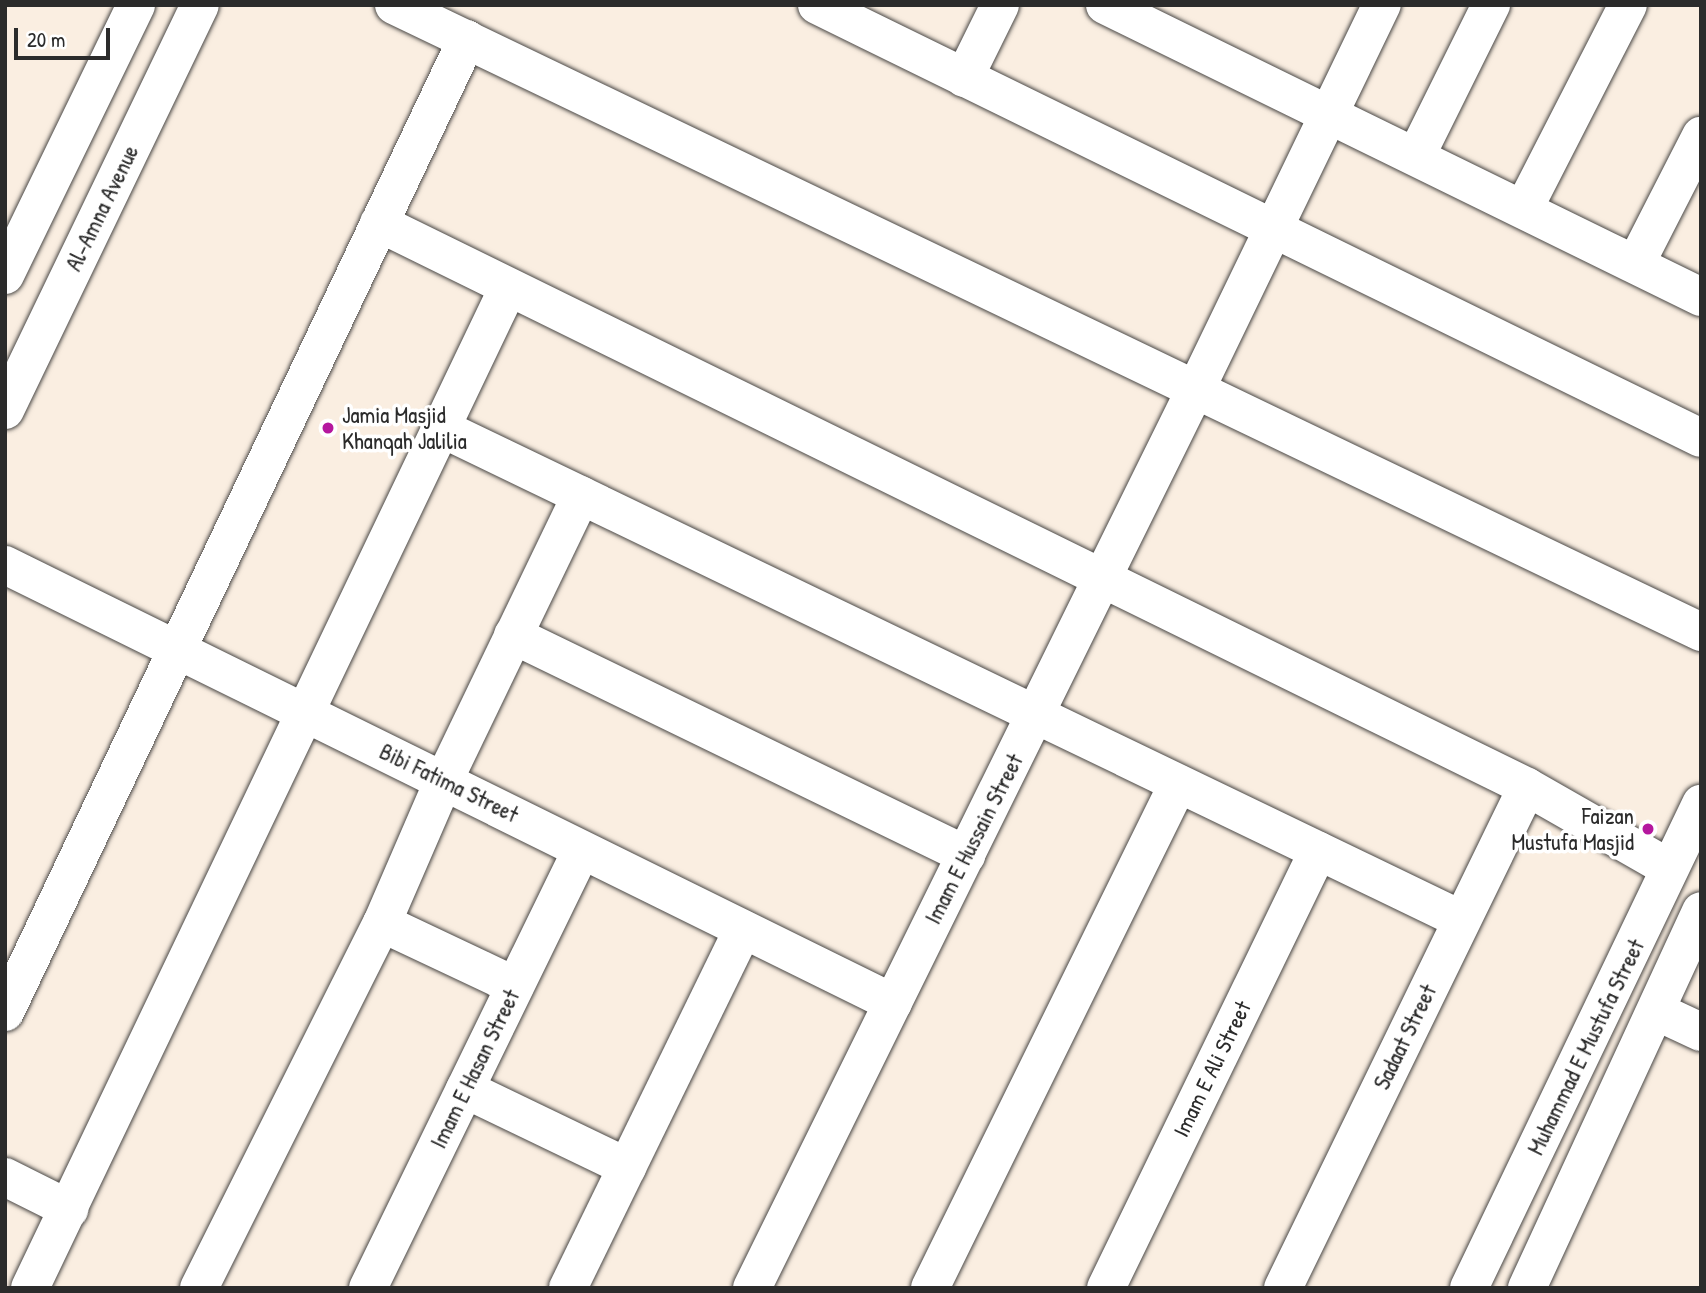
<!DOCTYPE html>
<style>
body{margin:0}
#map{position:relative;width:1706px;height:1293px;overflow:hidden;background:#faeee1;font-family:"Patrick Hand",sans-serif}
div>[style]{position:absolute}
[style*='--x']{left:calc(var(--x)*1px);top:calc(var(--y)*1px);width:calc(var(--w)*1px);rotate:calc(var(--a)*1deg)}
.roads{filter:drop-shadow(0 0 2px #4a4846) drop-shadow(0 0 2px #4a4846)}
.minor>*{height:38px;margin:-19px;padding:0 19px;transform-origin:19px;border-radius:19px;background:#fff}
.major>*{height:38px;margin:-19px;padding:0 19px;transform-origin:19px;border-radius:19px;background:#fff}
.dots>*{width:19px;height:19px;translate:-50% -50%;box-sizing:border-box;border:4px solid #fff;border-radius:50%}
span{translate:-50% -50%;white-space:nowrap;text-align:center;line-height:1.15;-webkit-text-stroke:7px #fff;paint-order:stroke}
.street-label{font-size:23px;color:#2b2b2b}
.poi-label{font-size:23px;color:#2b2b2b}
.left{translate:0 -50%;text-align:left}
.right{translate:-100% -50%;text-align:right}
.frame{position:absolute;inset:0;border:7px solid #2b2b2b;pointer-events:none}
.scale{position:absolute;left:14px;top:28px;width:96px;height:32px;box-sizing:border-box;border:4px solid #2b2b2b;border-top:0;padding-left:9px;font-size:21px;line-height:24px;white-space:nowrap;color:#2b2b2b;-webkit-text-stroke:5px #fff;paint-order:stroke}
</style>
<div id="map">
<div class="roads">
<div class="minor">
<i style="--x:394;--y:5;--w:1450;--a:25.63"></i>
<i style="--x:817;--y:5;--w:984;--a:26.1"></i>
<i style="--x:1105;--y:5;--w:664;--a:26.1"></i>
<i style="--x:964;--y:78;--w:81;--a:-63.7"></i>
<i style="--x:1416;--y:156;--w:169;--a:-63.6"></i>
<i style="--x:1524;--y:208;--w:228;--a:-62.9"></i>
<i style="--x:379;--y:223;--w:1279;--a:26.16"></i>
<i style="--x:1527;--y:787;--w:163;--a:29.7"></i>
<i style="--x:1636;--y:263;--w:143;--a:-62.9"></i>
<i style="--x:1196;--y:389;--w:427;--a:-64.2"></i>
<i style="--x:441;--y:428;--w:1133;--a:25.73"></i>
<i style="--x:5;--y:565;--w:990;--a:26.25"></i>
<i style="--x:513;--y:635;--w:504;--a:25.9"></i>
<i style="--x:382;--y:923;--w:147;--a:25.3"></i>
<i style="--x:1656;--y:1011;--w:50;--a:25"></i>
<i style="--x:5;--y:1012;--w:1077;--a:-64.6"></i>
<i style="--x:465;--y:1089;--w:180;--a:25.7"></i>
<i style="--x:5;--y:1177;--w:72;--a:26.6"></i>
<i style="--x:30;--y:1288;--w:1108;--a:-64.45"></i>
<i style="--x:199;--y:1288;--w:408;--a:-63.4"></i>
<i style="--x:382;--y:923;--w:156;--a:-66.6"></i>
<i style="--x:444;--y:780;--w:316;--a:-64.3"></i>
<i style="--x:368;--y:1288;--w:487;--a:-64"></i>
<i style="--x:568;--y:1288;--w:399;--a:-64"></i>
<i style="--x:752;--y:1288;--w:1001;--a:-63.74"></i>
<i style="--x:930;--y:1288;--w:562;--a:-63.8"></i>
<i style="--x:1106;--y:1288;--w:486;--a:-64.1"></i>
<i style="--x:1283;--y:1288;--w:557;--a:-64.03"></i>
<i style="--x:1469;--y:1288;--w:537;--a:-64.39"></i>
<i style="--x:1527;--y:1288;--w:415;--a:-65.2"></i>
</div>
<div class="major">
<i style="--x:5;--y:275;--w:300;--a:-64.1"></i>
<i style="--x:5;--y:410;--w:449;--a:-64.3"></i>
</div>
</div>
<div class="dots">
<i style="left:328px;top:428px;background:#b5179e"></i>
<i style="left:1648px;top:829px;background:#b5179e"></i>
</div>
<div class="street-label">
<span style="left:102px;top:208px;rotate:-64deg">Al-Amna Avenue</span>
<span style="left:449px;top:783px;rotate:26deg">Bibi Fatima Street</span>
<span style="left:974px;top:839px;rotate:-63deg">Imam E Hussain Street</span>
<span style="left:1405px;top:1037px;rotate:-64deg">Sadaat Street</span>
<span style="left:1586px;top:1047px;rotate:-64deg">Muhammad E Mustufa Street</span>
<span style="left:475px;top:1069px;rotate:-64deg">Imam E Hasan Street</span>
<span style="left:1212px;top:1069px;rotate:-64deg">Imam E Ali Street</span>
</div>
<div class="poi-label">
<span class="left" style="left:342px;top:428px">Jamia Masjid<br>Khanqah Jalilia</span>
<span class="right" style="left:1634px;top:829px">Faizan<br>Mustufa Masjid</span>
</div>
<div class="frame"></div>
<div class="scale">20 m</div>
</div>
